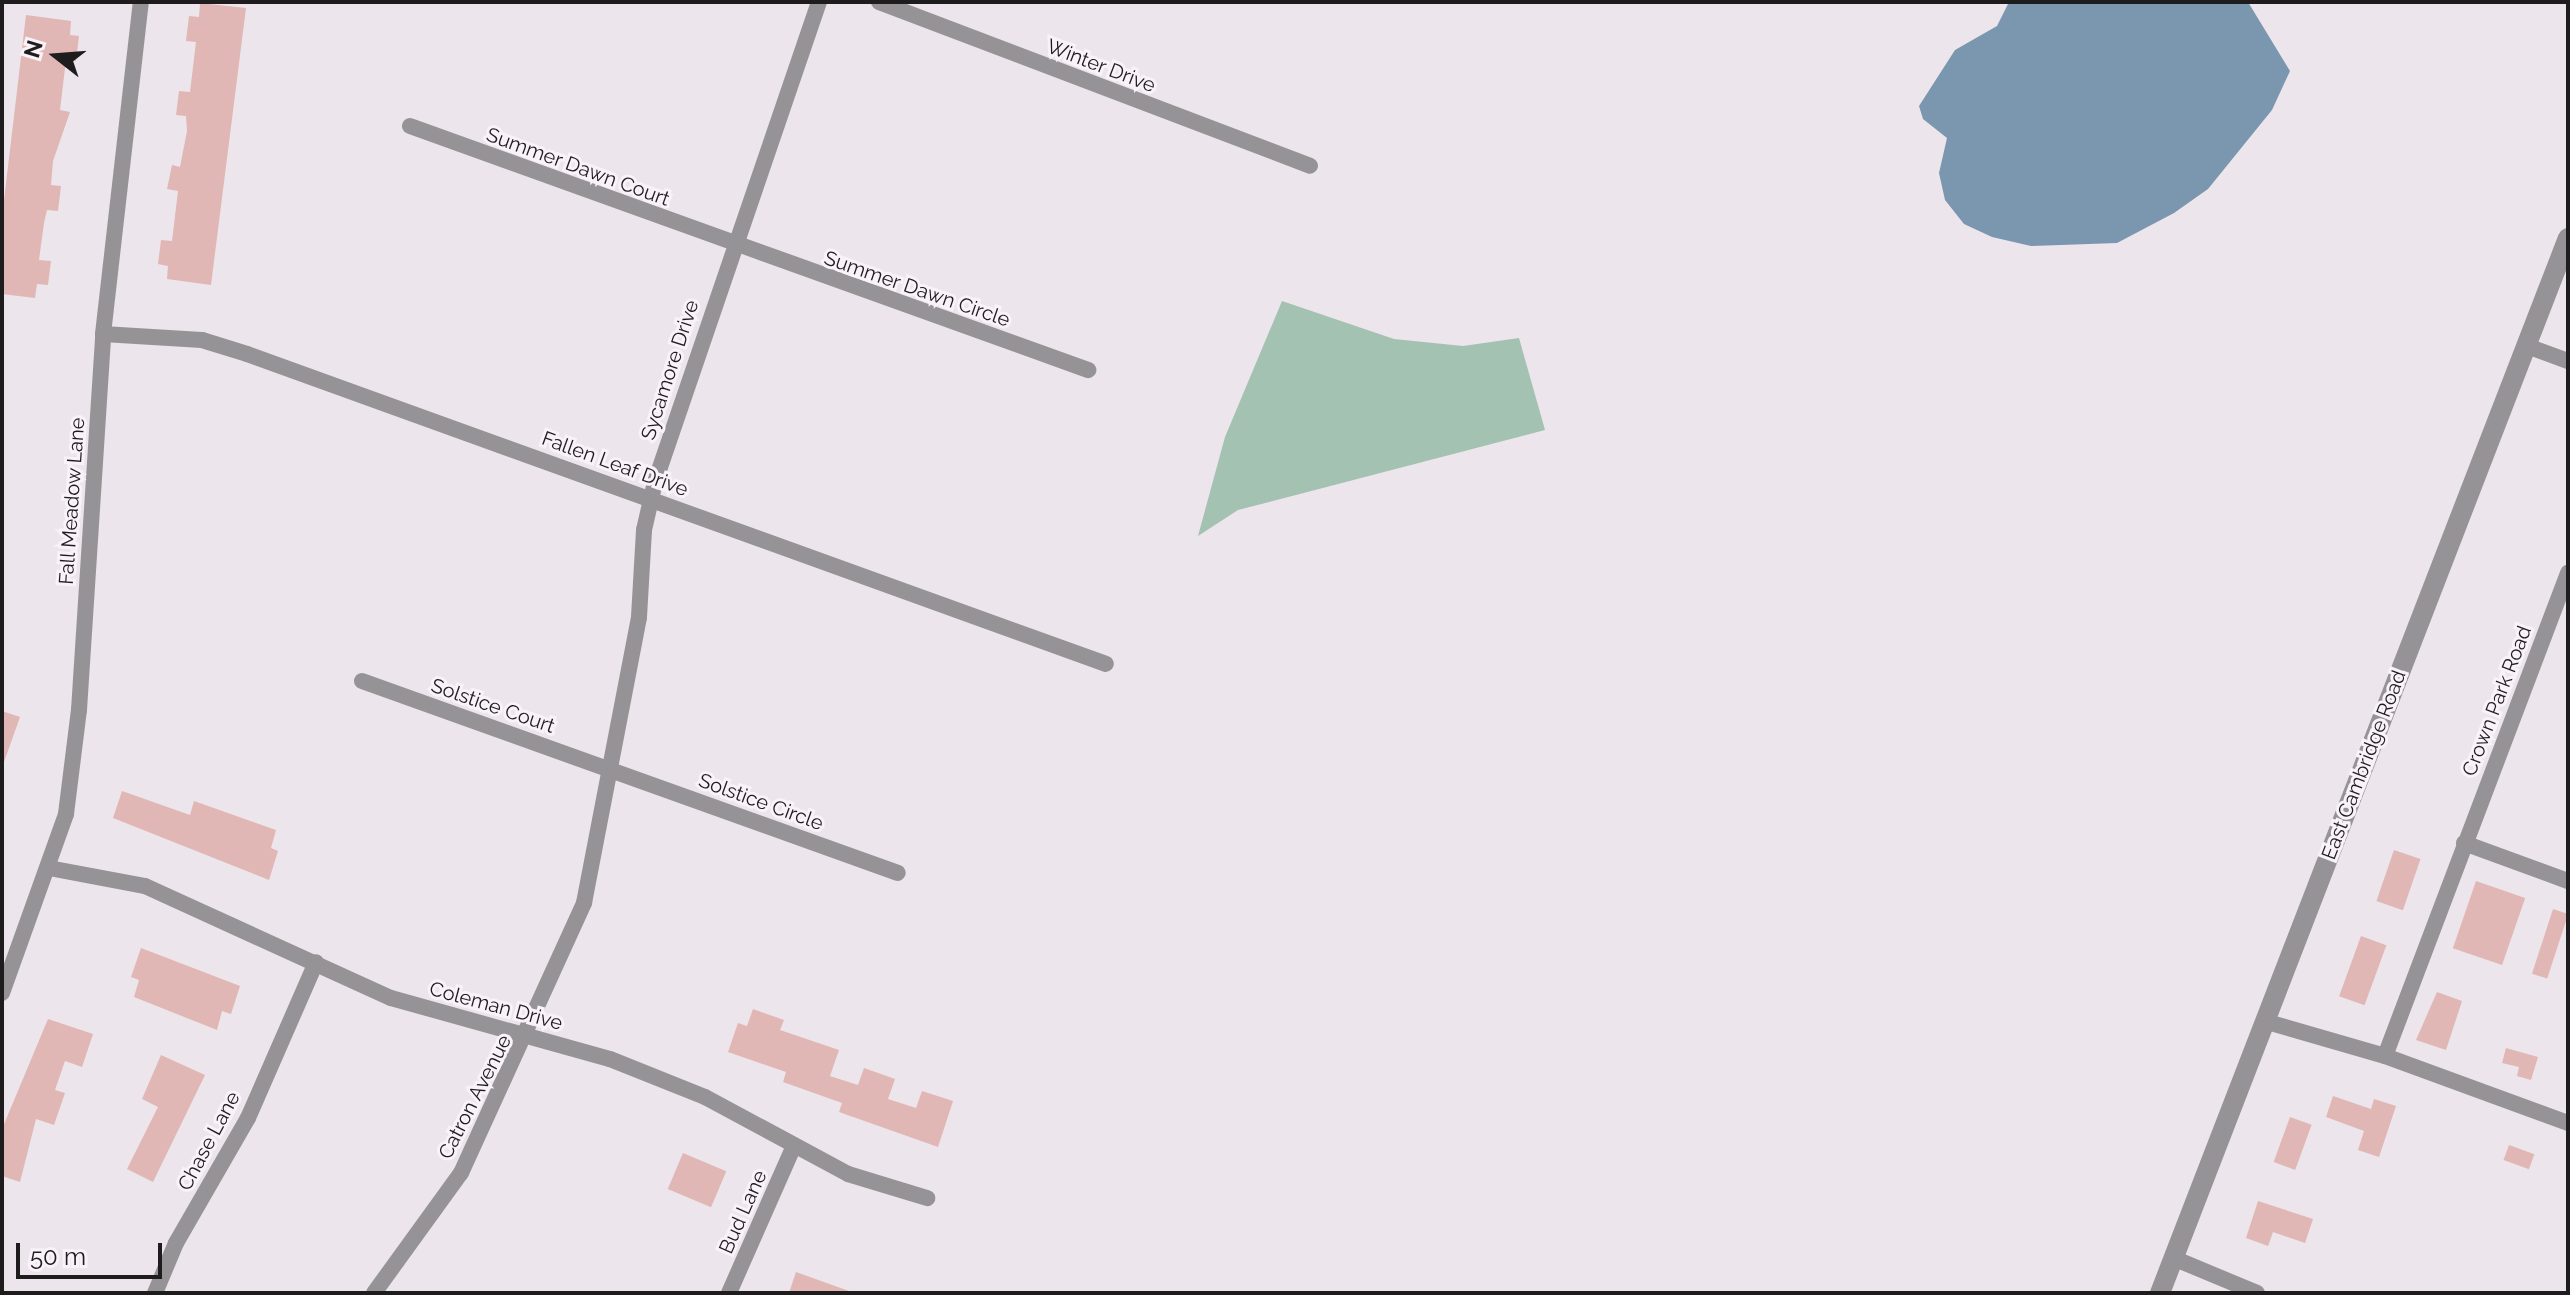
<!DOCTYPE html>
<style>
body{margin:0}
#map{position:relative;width:2570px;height:1295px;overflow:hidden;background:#ece5eb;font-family:Raleway,sans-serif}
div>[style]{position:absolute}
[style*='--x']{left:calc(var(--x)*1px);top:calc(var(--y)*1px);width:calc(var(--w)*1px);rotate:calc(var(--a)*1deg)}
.green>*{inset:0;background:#a3c2b2}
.water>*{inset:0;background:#7b96af}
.building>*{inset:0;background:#e0b7b4;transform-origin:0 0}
.minor>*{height:16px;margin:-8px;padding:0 8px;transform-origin:8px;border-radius:8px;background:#969396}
.tertiary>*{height:20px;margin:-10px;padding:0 10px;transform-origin:10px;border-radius:10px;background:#969396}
span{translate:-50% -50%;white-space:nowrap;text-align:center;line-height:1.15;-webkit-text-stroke:6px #f9f2f8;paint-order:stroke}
.street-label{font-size:20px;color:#1f1c1e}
.frame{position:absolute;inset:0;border:4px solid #1f1c1e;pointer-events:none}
.north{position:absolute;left:16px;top:16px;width:80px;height:80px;-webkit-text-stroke:6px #f9f2f8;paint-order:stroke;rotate:287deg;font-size:22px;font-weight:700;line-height:32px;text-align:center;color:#1f1c1e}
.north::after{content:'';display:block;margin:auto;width:28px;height:36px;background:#1f1c1e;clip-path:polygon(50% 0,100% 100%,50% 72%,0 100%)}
.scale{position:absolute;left:16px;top:1243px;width:146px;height:36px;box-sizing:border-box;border:4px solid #1f1c1e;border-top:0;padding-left:10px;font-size:24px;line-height:28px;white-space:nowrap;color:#1f1c1e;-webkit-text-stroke:6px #f9f2f8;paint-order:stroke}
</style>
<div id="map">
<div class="green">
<i style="clip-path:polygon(1282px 301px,1394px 339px,1463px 346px,1519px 338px,1545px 430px,1238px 510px,1198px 536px,1225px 437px)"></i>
</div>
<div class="water">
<i style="clip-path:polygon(2009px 2px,2248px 2px,2290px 71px,2272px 110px,2208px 189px,2174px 213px,2117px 243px,2031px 246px,1992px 237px,1964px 224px,1945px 200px,1939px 173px,1947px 138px,1923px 119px,1919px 106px,1955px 50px,1997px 26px)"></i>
</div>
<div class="building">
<i style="clip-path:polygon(200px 3px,246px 8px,211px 285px,167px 279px,168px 266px,158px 264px,161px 240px,172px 241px,178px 191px,167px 189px,172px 165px,180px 167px,187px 131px,186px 116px,176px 115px,179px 91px,190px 92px,196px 42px,186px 41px,189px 16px,199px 17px)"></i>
<i style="clip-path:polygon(26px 15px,71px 21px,70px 35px,79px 36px,76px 61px,66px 60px,60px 110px,70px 112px,53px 161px,51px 185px,61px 186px,58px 211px,47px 210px,44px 223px,39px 260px,51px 261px,48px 285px,37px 284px,35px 298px,2px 294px,2px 217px)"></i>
<i style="clip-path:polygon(2px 711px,20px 717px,4px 762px,2px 762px)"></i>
<i style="clip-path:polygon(122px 791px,190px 815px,194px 801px,276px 830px,271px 848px,278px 851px,269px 880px,113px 818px)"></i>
<i style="left:2394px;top:850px;width:28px;height:54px;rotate:19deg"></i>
<i style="left:2476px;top:881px;width:52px;height:71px;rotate:19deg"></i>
<i style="left:2553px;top:909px;width:16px;height:68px;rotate:18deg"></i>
<i style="left:2361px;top:936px;width:27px;height:64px;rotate:20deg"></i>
<i style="clip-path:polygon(141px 948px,240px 986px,231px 1014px,222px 1011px,217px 1030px,134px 997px,139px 980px,131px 977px)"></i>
<i style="clip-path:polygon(2437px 992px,2462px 1001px,2446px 1050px,2416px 1040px)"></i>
<i style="clip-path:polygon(753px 1009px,784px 1020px,780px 1030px,839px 1050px,830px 1076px,858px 1085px,864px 1068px,895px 1079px,888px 1099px,916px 1108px,922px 1091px,953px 1101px,938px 1147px,839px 1112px,842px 1103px,783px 1082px,786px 1072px,728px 1052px,738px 1023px,747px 1026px)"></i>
<i style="clip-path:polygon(48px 1019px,93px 1034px,82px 1067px,65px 1061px,55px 1090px,65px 1093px,54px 1125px,36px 1119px,20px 1182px,2px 1176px,2px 1129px)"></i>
<i style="clip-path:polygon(2506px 1048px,2538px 1057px,2531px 1080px,2517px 1076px,2519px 1067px,2502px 1063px)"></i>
<i style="clip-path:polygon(161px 1055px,205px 1075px,153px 1182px,127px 1169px,158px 1107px,142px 1099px)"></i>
<i style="clip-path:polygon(2333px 1096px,2371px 1109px,2374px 1099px,2396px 1106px,2379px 1157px,2358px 1150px,2364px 1131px,2326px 1117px)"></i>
<i style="left:2290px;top:1117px;width:23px;height:48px;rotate:20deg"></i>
<i style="left:2509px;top:1145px;width:27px;height:16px;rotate:20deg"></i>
<i style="left:683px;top:1153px;width:47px;height:39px;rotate:23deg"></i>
<i style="clip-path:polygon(2258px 1201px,2313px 1219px,2305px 1243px,2273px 1232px,2268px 1246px,2246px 1238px)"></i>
<i style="clip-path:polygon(796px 1272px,849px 1291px,849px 1293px,789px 1293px)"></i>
</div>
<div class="minor">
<i style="--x:879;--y:2;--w:461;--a:20.8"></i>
<i style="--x:410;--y:126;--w:721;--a:19.79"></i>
<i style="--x:103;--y:334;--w:99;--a:3.5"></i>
<i style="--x:202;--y:340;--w:47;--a:17.3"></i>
<i style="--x:247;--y:354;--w:913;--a:19.84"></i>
<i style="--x:2527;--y:346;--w:44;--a:20.1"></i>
<i style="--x:362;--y:681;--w:569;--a:19.71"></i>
<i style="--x:2464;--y:843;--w:111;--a:20.1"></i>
<i style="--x:49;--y:868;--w:98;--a:10.6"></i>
<i style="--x:145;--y:886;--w:270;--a:24.5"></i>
<i style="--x:391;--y:998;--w:227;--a:15.6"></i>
<i style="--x:610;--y:1059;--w:102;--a:21.8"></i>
<i style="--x:705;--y:1097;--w:162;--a:28.3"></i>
<i style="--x:848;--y:1174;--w:83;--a:16.9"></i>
<i style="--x:2;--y:993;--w:190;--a:-70.3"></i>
<i style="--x:66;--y:814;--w:105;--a:-82.9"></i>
<i style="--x:79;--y:710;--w:377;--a:-86.3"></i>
<i style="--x:103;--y:334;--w:334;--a:-83.5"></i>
<i style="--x:2264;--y:1021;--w:126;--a:16.1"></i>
<i style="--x:2385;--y:1056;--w:195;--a:20.1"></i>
<i style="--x:2385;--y:1056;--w:517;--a:-69.25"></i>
<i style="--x:2173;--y:1258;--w:91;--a:22.6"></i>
<i style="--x:155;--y:1293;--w:54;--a:-67.2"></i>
<i style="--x:176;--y:1243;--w:144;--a:-60.1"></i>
<i style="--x:248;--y:1118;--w:170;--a:-66.4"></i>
<i style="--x:374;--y:1293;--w:148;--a:-54.1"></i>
<i style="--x:461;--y:1173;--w:297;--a:-65.5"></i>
<i style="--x:584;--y:903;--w:291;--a:-79.1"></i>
<i style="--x:639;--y:617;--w:87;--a:-86.7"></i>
<i style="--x:644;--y:530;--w:49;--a:-77.1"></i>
<i style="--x:655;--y:482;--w:507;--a:-71.14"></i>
<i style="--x:729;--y:1293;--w:158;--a:-66.2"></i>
</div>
<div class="tertiary">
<i style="--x:2160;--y:1293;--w:1131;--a:-68.86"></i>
</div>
<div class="street-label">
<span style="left:1101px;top:66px;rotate:21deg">Winter Drive</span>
<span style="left:578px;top:167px;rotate:20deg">Summer Dawn Court</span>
<span style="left:917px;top:289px;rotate:19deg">Summer Dawn Circle</span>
<span style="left:670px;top:370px;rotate:-72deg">Sycamore Drive</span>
<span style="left:615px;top:464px;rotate:20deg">Fallen Leaf Drive</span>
<span style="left:72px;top:501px;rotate:-86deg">Fall Meadow Lane</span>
<span style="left:2497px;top:701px;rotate:-69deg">Crown Park Road</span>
<span style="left:493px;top:706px;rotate:19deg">Solstice Court</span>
<span style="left:2364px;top:765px;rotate:-69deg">East Cambridge Road</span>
<span style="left:761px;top:802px;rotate:20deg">Solstice Circle</span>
<span style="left:496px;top:1006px;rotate:15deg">Coleman Drive</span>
<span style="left:475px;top:1097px;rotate:-63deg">Catron Avenue</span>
<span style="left:209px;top:1141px;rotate:-62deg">Chase Lane</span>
<span style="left:743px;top:1212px;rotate:-66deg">Bud Lane</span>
</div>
<div class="frame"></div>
<div class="north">N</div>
<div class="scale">50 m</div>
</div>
